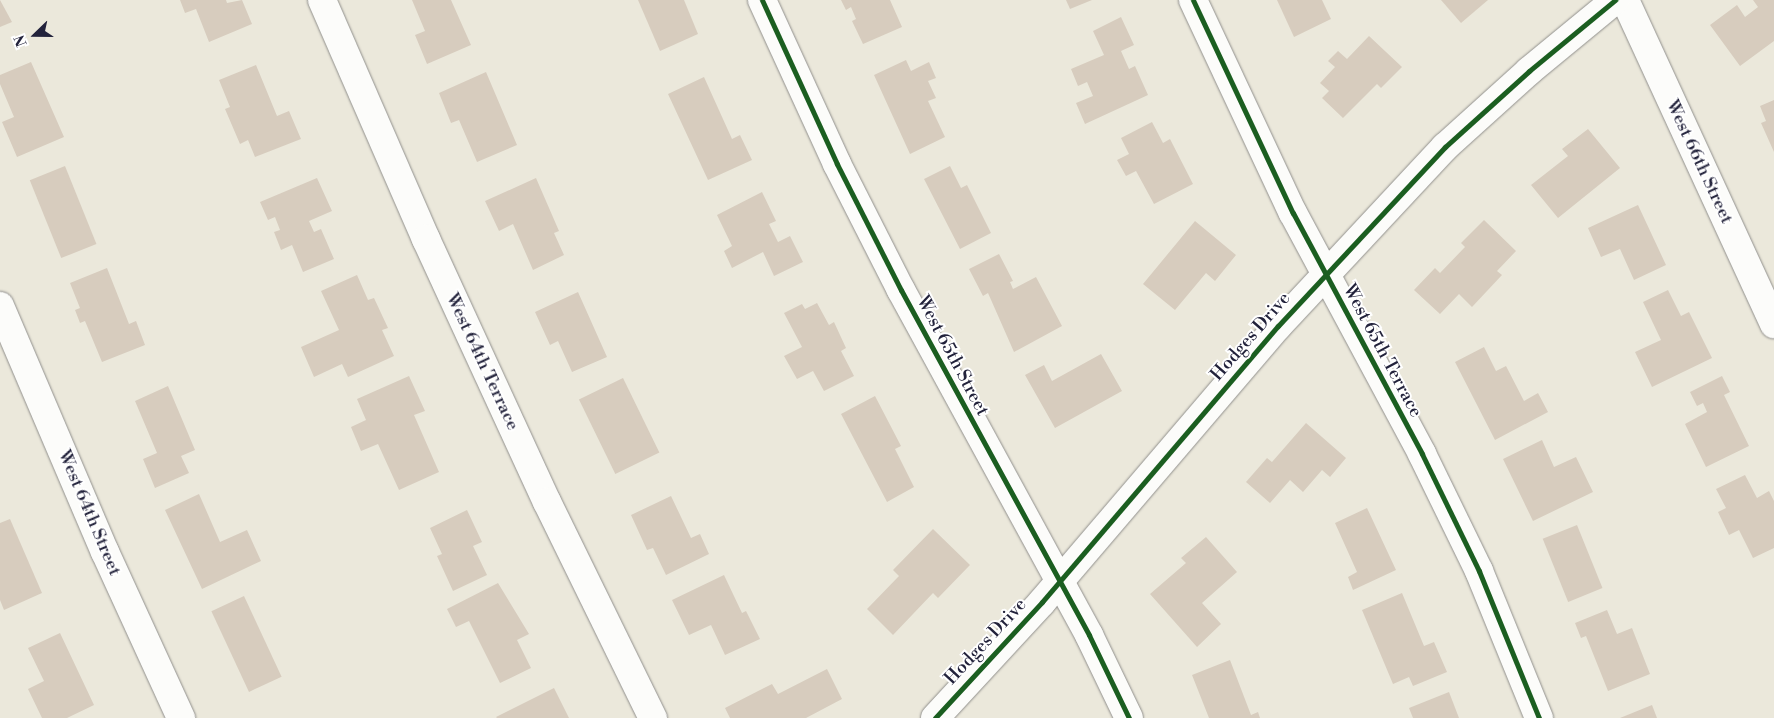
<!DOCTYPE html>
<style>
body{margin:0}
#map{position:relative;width:1774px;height:718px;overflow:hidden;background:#ebe8db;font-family:"Libre Bodoni",serif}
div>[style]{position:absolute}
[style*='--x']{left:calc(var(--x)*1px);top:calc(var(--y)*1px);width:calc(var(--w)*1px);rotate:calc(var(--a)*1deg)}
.building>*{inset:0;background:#d7ccbe;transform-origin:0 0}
.roads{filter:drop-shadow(0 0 1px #908f8c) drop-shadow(0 0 1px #908f8c)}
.minor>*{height:28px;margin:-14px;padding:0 14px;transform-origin:14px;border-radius:14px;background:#fcfcfa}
.cycleway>*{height:5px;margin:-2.5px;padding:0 2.5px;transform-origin:2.5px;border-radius:2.5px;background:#1b5e20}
span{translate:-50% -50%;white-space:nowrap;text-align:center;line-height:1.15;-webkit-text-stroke:4px #fff;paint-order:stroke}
.street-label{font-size:18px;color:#22223b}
.north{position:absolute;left:10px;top:10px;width:50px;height:50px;-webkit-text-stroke:4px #fff;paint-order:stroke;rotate:248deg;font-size:14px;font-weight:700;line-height:20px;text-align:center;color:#22223b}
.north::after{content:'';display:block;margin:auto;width:18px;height:22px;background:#22223b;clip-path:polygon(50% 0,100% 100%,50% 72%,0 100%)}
</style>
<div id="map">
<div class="building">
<i style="clip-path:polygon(0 0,12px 22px,0 27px)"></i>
<i style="clip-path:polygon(180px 0,226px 0,227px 3px,242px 0,252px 24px,209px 42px,196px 9px,185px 13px)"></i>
<i style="clip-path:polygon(412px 0,451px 0,471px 45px,427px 64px,415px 35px,425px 31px)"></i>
<i style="clip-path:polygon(638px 0,684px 0,698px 34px,660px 51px)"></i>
<i style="clip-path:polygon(841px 0,890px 0,902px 27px,863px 44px,852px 21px,856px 19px,851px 7px,846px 10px)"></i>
<i style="clip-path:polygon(1066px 0,1092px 0,1070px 9px)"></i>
<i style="clip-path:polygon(1277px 0,1322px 0,1331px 19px,1294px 37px)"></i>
<i style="clip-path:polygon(1441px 0,1488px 0,1461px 23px)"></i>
<i style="clip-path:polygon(1753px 0,1774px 0,1774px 41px,1740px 66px,1710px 25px,1737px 5px,1745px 17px,1758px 7px)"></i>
<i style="clip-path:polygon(1121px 17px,1134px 45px,1121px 51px,1129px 69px,1135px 66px,1148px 95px,1085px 124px,1076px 103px,1093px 96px,1087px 82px,1078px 86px,1071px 69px,1104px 55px,1093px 31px)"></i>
<i style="clip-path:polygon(1369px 36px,1402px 67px,1381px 88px,1377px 84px,1343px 118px,1322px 98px,1329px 91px,1320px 83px,1335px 67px,1328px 61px,1338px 51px,1347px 59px)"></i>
<i style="clip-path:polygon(906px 60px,911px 71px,929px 62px,936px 78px,928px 81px,936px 98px,928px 101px,945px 137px,910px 154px,874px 75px)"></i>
<i style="clip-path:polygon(31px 62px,64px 137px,17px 157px,2px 122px,14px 117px,0 84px,0 75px)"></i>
<i style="clip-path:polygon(256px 65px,277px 116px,289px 111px,301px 139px,255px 157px,248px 140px,240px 144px,225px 109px,230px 107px,219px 80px)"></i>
<i style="clip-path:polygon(486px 72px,517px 145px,477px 162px,459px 120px,451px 123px,439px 93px)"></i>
<i style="clip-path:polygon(704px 77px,732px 139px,740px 135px,752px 160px,708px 180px,668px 94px)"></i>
<i style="clip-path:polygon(1774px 100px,1774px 152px,1761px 123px,1766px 121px,1760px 106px)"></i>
<i style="clip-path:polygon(1152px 122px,1163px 143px,1170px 139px,1193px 184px,1154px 204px,1136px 171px,1126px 176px,1117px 160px,1129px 154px,1121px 138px)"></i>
<i style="clip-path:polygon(1588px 129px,1620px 168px,1558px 218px,1531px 185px,1568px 156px,1562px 149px)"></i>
<i style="left:65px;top:166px;width:84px;height:38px;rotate:68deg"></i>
<i style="clip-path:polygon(950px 166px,961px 188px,967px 185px,991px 233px,960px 249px,924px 179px)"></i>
<i style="clip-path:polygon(317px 178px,332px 211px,309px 221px,314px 232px,321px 229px,334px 259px,303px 272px,292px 245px,281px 250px,274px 232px,280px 230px,275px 217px,268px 220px,260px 202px)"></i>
<i style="clip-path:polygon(536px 178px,559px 231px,554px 233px,564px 255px,533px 270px,513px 224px,499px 231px,485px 201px)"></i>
<i style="clip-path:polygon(762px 192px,776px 221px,769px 224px,778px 242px,790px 236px,803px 262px,774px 276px,763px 252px,732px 268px,724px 251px,732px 246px,717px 215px)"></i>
<i style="clip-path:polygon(1638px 205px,1666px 265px,1634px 280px,1620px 249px,1601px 257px,1588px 228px)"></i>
<i style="clip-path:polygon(1484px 220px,1516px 251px,1497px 271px,1502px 275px,1472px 307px,1459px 294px,1440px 314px,1414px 290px,1435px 268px,1440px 273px,1465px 247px,1461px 243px)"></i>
<i style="clip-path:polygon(1195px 221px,1236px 255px,1215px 281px,1206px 273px,1175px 310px,1143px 284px)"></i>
<i style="clip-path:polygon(999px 254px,1013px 281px,1010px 282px,1013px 289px,1036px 277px,1062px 326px,1014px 352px,988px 293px,983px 296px,969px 269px)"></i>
<i style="clip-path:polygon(107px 268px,129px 324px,136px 321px,145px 345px,102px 362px,85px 321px,80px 323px,75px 310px,80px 308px,70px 283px)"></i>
<i style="clip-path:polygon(357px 275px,368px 300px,374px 298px,388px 328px,382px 330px,394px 356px,348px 377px,342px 364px,314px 377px,301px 347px,339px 330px,321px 291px)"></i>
<i style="clip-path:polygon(1668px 290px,1681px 316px,1689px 312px,1712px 358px,1652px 387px,1635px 352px,1661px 340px,1643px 302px)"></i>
<i style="clip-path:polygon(578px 292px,607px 357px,572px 372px,558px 341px,550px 345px,535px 312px)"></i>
<i style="clip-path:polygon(817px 303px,829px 325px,834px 322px,846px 348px,841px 351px,854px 376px,824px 391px,813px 371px,797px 379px,784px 356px,802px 347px,784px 313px,802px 304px,805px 309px)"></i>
<i style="clip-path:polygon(1484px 347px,1496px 371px,1506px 366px,1524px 401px,1538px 393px,1548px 412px,1495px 440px,1455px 362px)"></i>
<i style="clip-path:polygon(1101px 354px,1122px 391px,1055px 428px,1025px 375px,1044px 365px,1052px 381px)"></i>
<i style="clip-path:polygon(409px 376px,425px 411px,414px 415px,439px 472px,399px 490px,378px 444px,361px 451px,351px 427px,366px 420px,357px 399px)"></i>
<i style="clip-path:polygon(1722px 376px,1730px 392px,1724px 395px,1749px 446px,1706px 467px,1685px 424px,1707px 412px,1703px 403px,1697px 406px,1690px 392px)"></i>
<i style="left:623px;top:378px;width:83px;height:49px;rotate:64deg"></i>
<i style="clip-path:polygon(168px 386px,195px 450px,181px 456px,189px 473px,155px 488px,143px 459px,157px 453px,135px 401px)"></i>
<i style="clip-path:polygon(875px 396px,901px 446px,895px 449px,914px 487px,887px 502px,841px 414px)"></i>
<i style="clip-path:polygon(1306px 423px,1346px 458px,1330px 477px,1322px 470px,1303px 492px,1290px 480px,1270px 503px,1246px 482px,1267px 458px,1272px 462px)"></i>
<i style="clip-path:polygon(1542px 440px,1554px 467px,1576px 457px,1593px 492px,1533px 521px,1503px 459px)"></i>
<i style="clip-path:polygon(1745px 475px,1757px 498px,1769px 491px,1774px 501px,1774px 548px,1753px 558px,1739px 530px,1729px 535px,1718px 512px,1726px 508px,1716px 489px)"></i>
<i style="clip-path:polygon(199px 494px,220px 542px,247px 530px,261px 561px,202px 589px,165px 510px)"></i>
<i style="clip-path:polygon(671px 496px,691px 538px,700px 534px,709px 554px,666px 575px,653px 548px,647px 550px,631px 515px)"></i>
<i style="clip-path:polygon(1367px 508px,1396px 570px,1353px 590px,1348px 577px,1357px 572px,1335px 523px)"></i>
<i style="clip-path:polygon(467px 510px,482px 542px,473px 546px,487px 575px,453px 591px,437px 556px,442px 554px,430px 528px)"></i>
<i style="clip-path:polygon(10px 519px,42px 593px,4px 610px,0 600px,0 523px)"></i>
<i style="left:1577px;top:525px;width:68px;height:37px;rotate:68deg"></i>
<i style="clip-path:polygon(933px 529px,970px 565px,938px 598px,933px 593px,893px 635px,867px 609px,899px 576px,893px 570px)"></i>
<i style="clip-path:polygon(1206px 537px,1237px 572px,1202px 603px,1221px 624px,1197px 647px,1150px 594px,1186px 563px,1181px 558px)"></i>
<i style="clip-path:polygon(724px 575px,742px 613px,746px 611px,760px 639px,725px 655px,711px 625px,689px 635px,672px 600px)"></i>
<i style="clip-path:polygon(498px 583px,529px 634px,517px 640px,531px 668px,500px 683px,469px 621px,456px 627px,447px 609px)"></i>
<i style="clip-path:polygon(1402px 593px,1424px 646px,1434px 642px,1447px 672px,1413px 686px,1409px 677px,1393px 684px,1362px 610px)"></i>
<i style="left:244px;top:596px;width:89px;height:36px;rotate:65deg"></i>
<i style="clip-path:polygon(1607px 610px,1617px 634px,1632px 628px,1650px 674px,1608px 691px,1586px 636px,1581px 638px,1575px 623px)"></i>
<i style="clip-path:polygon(60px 633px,94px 705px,67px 718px,42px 718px,28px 689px,44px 681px,28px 648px)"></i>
<i style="clip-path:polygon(1230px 660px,1251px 715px,1258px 712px,1260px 718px,1209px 718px,1192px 675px)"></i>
<i style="clip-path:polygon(827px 669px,842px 699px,806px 718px,730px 718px,725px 708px,772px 684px,778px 694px)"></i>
<i style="clip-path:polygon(554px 688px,569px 718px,497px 718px,496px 717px)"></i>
<i style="clip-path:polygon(1449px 692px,1459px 718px,1413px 718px,1409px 708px)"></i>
<i style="clip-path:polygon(1652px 705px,1657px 718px,1620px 718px)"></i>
</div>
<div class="roads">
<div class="minor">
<i style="--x:322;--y:0;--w:261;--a:66.5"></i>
<i style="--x:426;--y:239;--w:289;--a:65.3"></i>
<i style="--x:547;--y:502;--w:241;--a:63.9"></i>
<i style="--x:762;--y:0;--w:180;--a:65.4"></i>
<i style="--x:837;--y:164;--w:141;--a:63.1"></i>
<i style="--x:901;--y:290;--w:393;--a:61.4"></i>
<i style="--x:1089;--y:635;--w:92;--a:64.3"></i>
<i style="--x:1193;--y:0;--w:235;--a:64.9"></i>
<i style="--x:1293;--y:213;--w:273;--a:61.8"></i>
<i style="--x:1422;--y:454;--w:130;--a:64"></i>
<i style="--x:1479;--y:571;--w:159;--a:67.8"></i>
<i style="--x:1625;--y:0;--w:357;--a:65.3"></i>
<i style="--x:0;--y:306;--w:267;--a:66.9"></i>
<i style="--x:105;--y:552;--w:183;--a:65.4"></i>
<i style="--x:935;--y:718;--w:158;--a:-47.3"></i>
<i style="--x:1042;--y:602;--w:363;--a:-49.5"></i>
<i style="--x:1278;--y:326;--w:245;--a:-47"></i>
<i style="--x:1445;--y:147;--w:113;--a:-42.1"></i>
<i style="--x:1529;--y:71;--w:112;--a:-39.5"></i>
</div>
</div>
<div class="cycleway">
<i style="--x:762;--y:0;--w:180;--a:65.4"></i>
<i style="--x:837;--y:164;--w:141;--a:63.1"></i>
<i style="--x:901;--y:290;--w:393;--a:61.4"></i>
<i style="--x:1089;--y:635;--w:92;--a:64.3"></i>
<i style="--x:1193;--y:0;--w:235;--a:64.9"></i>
<i style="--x:1293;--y:213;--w:273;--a:61.8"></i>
<i style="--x:1422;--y:454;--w:130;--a:64"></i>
<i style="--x:1479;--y:571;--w:159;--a:67.8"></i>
<i style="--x:935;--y:718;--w:158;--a:-47.3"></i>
<i style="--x:1042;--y:602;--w:363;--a:-49.5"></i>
<i style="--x:1278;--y:326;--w:245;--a:-47"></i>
<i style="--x:1445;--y:147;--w:113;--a:-42.1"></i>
<i style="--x:1529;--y:71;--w:112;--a:-39.5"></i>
</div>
<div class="street-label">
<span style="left:1699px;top:162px;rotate:65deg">West 66th Street</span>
<span style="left:1251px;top:337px;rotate:-49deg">Hodges Drive</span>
<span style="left:1382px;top:351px;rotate:62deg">West 65th Terrace</span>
<span style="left:952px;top:356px;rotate:62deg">West 65th Street</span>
<span style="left:482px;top:362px;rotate:65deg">West 64th Terrace</span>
<span style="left:89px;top:513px;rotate:67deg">West 64th Street</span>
<span style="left:986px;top:642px;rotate:-47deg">Hodges Drive</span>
</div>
<div class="north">N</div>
</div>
